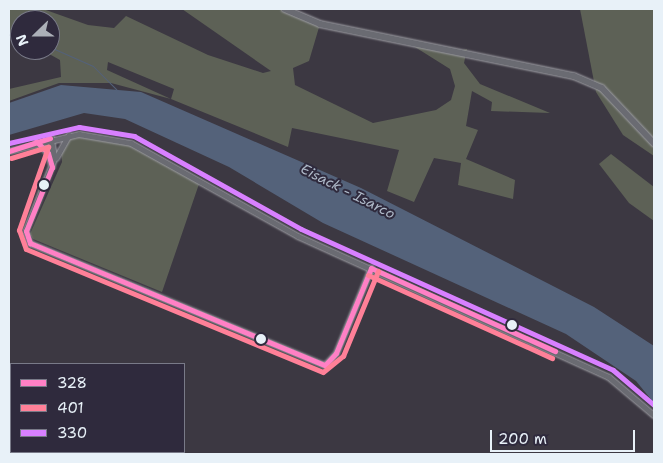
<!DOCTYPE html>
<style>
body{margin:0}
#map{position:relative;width:663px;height:463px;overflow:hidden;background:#3c3842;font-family:"Shantell Sans",sans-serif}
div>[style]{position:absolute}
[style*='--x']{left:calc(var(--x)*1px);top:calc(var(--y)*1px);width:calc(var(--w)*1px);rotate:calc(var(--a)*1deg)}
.green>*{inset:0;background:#5d6156}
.water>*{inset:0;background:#54627a}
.stream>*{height:1px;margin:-0.5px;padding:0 0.5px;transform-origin:0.5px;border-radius:0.5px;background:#54627a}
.roads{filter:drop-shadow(0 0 1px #9d9da3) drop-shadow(0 0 1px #9d9da3)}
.minor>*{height:4.5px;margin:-2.25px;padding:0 2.25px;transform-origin:2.25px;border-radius:2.25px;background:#6a6b72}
.tertiary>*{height:5.5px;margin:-2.75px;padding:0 2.75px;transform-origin:2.75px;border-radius:2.75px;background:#6a6b72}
.primary>*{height:7px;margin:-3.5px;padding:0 3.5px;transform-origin:3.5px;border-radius:3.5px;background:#6a6b72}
.motorway>*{height:9px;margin:-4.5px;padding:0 4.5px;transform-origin:4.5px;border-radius:4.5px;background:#6a6b72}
.bus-1>*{height:5px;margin:-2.5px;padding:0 2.5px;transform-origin:2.5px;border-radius:2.5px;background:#ff80c5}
.bus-2>*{height:5px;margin:-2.5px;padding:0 2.5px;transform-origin:2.5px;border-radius:2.5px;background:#ff8098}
.bus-3>*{height:5px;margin:-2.5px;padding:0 2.5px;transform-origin:2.5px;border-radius:2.5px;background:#d880ff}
.dots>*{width:14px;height:14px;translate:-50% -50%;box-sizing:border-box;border:2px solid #2f2a3d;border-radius:50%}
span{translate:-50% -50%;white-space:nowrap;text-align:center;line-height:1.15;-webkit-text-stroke:4px #2f2a3d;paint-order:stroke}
.water-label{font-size:14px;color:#aeb9c8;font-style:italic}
.frame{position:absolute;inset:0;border:10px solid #e8f1f8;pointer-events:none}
.legend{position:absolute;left:10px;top:363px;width:175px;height:90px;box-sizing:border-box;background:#2f2a3d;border:1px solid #797a88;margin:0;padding:6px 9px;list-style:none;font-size:15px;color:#e8f1f8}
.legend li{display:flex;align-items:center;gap:10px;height:25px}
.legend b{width:25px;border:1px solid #797a88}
.north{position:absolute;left:10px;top:10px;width:50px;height:50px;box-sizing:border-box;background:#2f2a3d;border:1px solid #797a88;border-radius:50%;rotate:248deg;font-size:14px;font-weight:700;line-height:20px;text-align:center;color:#e8f1f8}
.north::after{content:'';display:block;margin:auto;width:18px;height:22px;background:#acb0b8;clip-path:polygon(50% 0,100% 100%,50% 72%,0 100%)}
.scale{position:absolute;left:490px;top:430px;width:145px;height:22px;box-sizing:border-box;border:2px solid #e8f1f8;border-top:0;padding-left:6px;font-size:15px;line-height:18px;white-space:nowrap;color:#e8f1f8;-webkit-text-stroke:4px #2f2a3d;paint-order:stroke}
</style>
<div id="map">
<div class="green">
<i style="clip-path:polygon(evenodd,9px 9px,43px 9px,88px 25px,114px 28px,126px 16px,208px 55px,263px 73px,271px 71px,182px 9px,289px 9px,320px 24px,309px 61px,293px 68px,295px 85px,373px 123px,436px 110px,451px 100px,455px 86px,450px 69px,407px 42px,453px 52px,467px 49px,464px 63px,480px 84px,550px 113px,491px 111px,492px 102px,472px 91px,466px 126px,478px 130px,466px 159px,515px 180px,513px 199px,458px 185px,461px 163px,434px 158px,414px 202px,387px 191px,399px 150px,292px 128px,288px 147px,171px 99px,111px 83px,59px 83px,9px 101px,9px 89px,61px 77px,60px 60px,42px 50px,50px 50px,50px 20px,20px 20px,20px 41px,9px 37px,9px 9px,108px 62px,174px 89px,171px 99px,107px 70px,108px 62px)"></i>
<i style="clip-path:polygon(580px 9px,654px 9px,654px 156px,623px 135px,596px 92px)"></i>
<i style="clip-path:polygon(84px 136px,129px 145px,199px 184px,162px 292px,33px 239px,30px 234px,62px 162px,61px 149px,72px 138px)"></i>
<i style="clip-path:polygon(611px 154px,654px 187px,654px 221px,629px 203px,599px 164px)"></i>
</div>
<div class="water">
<i style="clip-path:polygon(61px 85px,141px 92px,361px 188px,594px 307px,654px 346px,654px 403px,636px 381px,566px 334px,323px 223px,229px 167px,125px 119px,84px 113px,9px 135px,9px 103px)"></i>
</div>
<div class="stream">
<i style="--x:9;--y:33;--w:12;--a:20"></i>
<i style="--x:50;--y:47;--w:47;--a:23.8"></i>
<i style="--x:93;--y:66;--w:33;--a:45"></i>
</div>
<div class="roads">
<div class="minor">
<i style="--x:51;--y:138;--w:20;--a:79"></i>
<i style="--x:55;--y:158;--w:79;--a:111.7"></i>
<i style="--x:26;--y:231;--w:13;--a:72"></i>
<i style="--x:30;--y:243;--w:319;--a:22.5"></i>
<i style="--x:325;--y:365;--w:16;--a:-47"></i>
<i style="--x:336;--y:353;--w:92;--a:-67.6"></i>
<i style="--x:36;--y:141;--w:17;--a:45"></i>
<i style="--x:48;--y:153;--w:14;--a:73"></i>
<i style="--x:9;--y:151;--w:72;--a:-13.7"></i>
<i style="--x:79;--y:134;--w:53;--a:9.8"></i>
<i style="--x:131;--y:143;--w:191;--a:29.1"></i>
<i style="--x:298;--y:236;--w:341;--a:24.4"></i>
<i style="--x:609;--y:377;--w:59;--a:40.2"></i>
<i style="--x:51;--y:158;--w:20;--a:-90"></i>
<i style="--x:56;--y:158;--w:26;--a:-61"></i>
</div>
<div class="tertiary">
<i style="--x:285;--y:9;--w:38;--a:23"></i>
<i style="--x:320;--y:24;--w:259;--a:11.6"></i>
<i style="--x:574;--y:76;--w:30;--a:23"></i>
<i style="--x:602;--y:88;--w:76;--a:46.6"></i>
</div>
<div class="primary">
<i style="--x:9;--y:436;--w:3;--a:45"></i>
<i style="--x:31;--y:452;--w:4;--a:27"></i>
</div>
<div class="motorway">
<i style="--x:9;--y:390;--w:2;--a:27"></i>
<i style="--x:9;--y:398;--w:2;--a:27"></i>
<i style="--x:109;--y:452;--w:4;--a:27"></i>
<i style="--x:122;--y:452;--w:4;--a:34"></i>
</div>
</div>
<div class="bus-1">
<i style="--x:36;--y:141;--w:17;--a:45"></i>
<i style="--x:48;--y:153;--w:15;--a:74"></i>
<i style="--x:52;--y:167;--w:69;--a:112.1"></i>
<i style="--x:26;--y:231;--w:13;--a:72"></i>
<i style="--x:30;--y:243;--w:319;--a:22.5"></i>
<i style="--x:325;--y:365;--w:16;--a:-47"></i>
<i style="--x:336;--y:353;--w:92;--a:-67.6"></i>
<i style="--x:9;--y:151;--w:43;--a:-17.6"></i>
<i style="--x:371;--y:268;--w:202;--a:24.3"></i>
</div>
<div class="bus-2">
<i style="--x:11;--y:158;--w:39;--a:-17"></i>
<i style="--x:48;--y:147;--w:88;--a:109.3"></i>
<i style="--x:19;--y:230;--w:20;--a:70"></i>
<i style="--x:26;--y:249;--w:321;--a:22.5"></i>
<i style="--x:323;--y:372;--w:26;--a:-39"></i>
<i style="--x:343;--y:356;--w:92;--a:-67.6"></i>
<i style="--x:368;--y:275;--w:202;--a:24.3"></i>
</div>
<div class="bus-3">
<i style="--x:9;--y:143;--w:72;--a:-12.9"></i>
<i style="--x:79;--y:127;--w:56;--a:9.3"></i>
<i style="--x:134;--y:136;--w:191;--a:29.1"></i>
<i style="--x:301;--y:229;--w:342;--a:24.3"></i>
<i style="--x:613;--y:370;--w:54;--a:40.5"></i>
</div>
<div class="dots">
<i style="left:44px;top:185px;background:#e8f1f8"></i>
<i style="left:512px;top:325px;background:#e8f1f8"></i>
<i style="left:261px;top:339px;background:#e8f1f8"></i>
</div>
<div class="water-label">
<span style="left:348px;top:191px;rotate:27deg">Eisack - Isarco</span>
</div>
<div class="frame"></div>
<ul class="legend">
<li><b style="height:6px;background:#ff80c5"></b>328</li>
<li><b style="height:6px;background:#ff8098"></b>401</li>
<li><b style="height:6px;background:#d880ff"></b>330</li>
</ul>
<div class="north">N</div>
<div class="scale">200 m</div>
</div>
